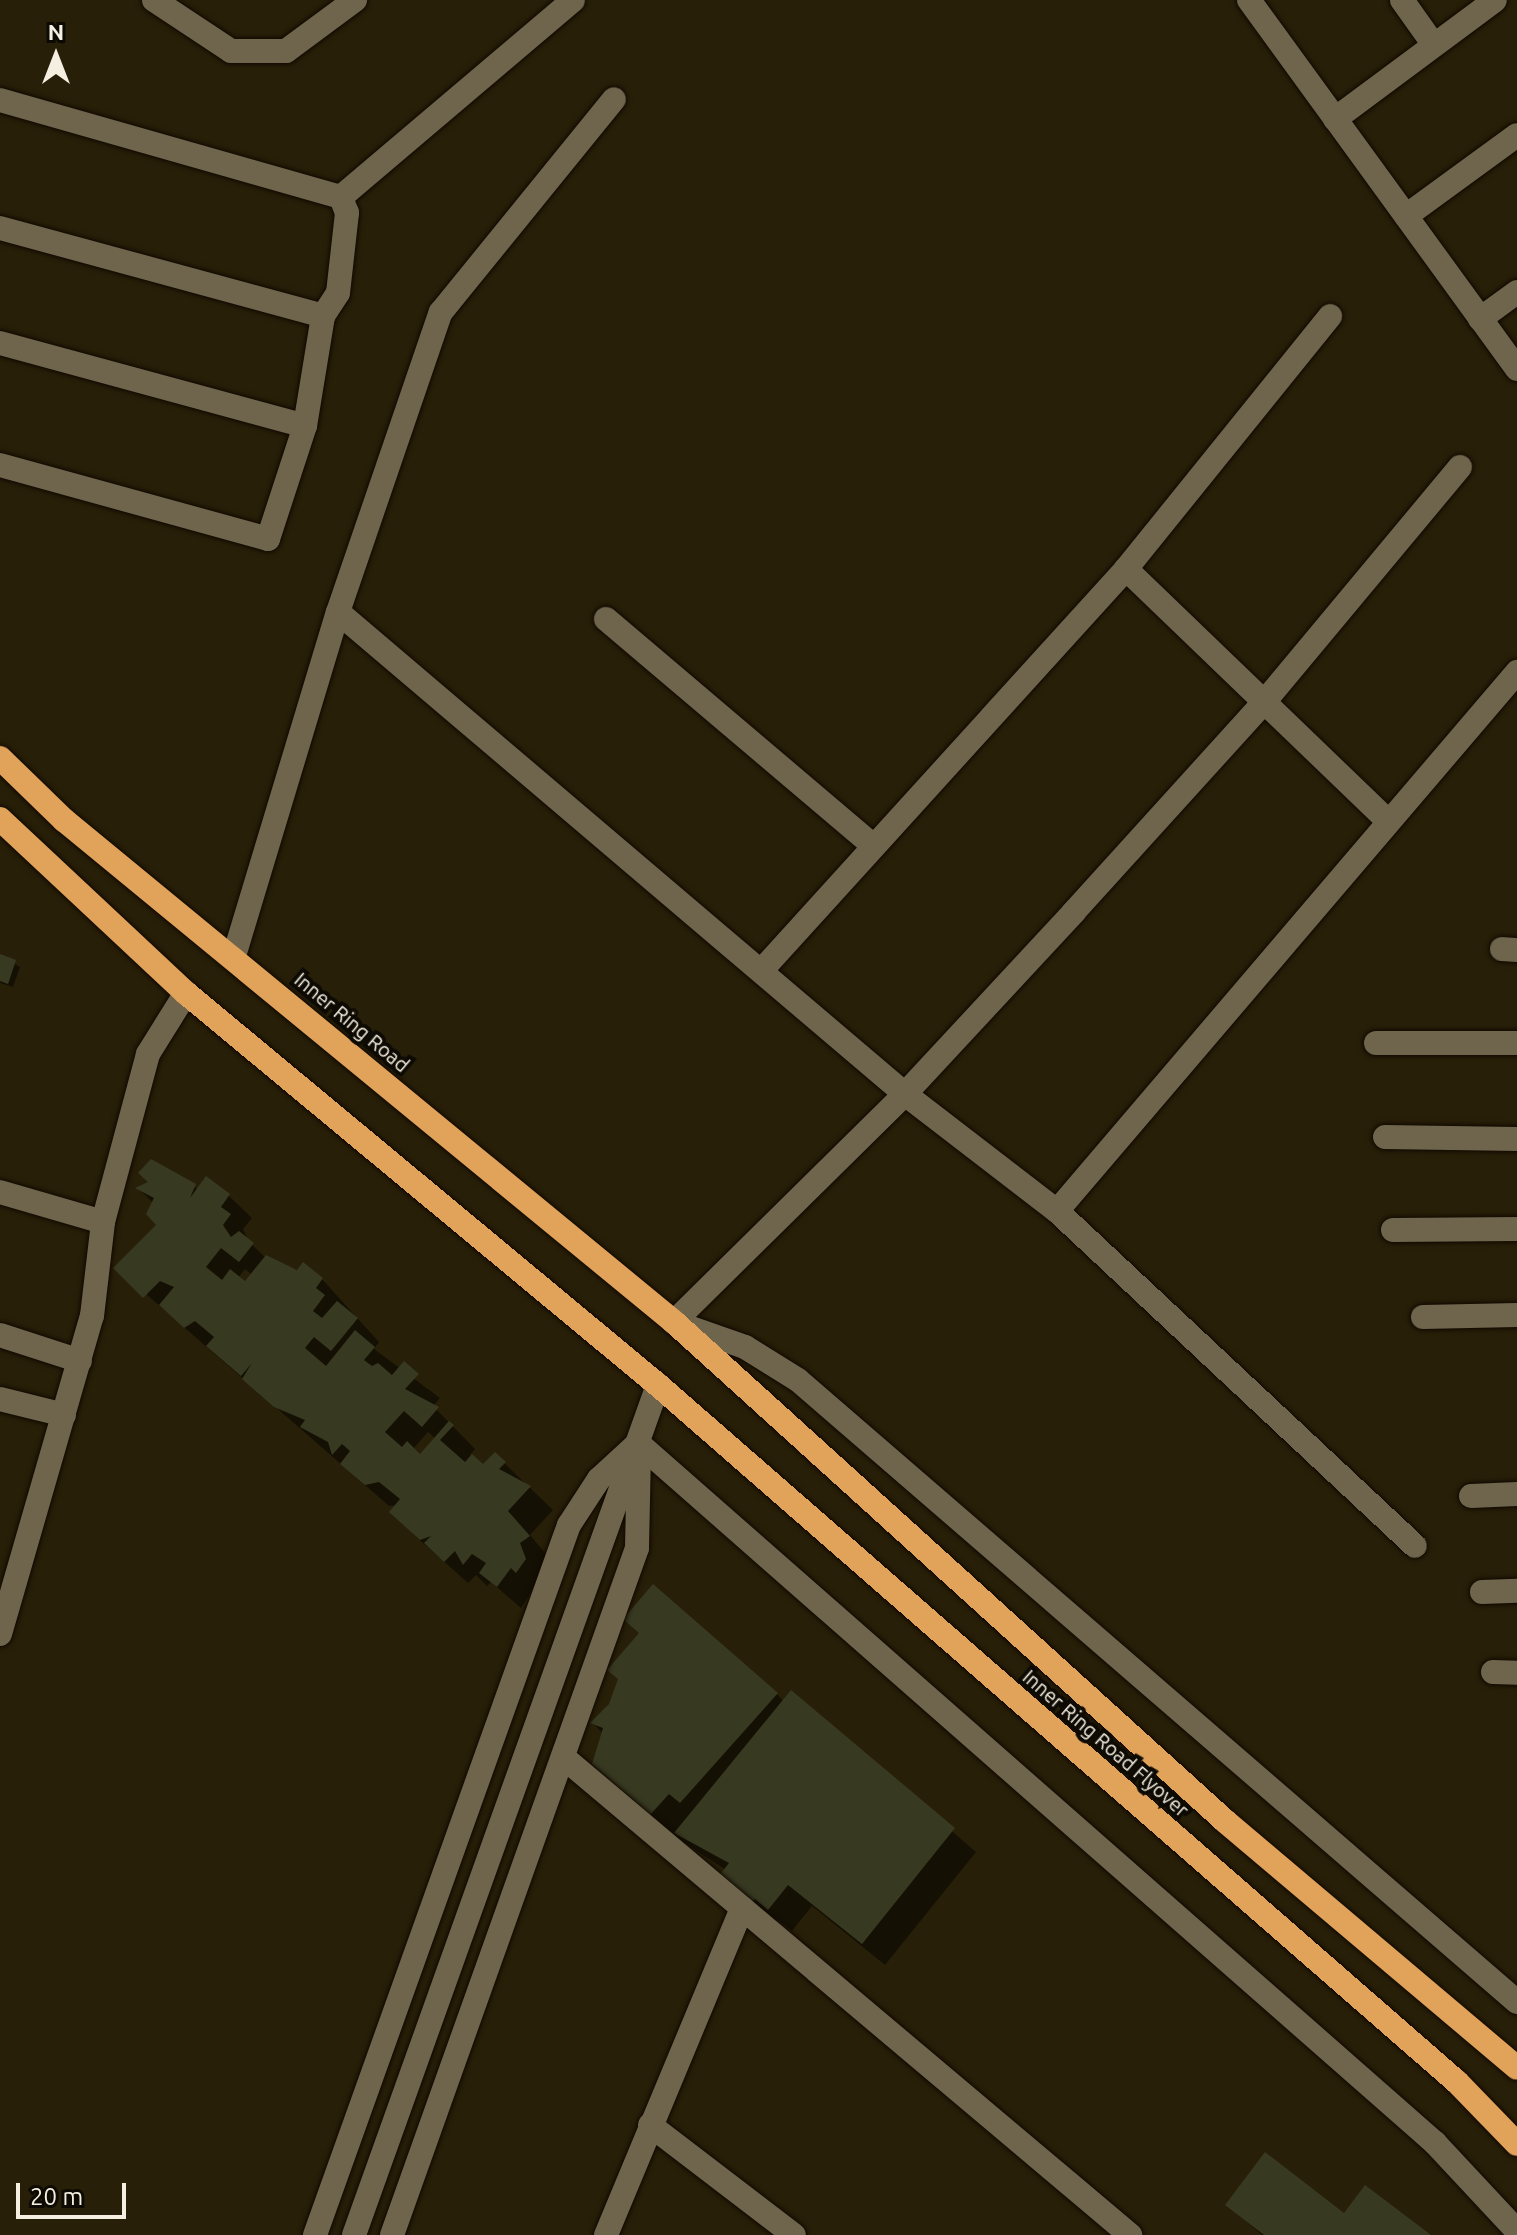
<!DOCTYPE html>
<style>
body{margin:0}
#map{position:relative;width:1517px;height:2235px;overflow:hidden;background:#281f08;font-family:Ubuntu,sans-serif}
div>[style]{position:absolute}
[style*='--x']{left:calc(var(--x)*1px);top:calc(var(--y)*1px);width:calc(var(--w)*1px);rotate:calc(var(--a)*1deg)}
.shadow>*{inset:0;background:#0007}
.building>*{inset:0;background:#383921}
.roads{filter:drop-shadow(0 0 2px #100900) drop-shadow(0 0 2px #100900)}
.minor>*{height:24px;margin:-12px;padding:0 12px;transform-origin:12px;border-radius:12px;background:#6f654c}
.highway>*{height:24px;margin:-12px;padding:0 12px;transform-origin:12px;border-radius:12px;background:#e1a25a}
span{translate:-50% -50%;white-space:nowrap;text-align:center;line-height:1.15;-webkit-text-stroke:8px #0d0a03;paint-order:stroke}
.street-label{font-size:20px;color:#f5efe1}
.north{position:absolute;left:16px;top:16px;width:80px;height:80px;-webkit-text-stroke:6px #0d0a03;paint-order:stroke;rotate:0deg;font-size:22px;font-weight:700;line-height:32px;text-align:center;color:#f5efe1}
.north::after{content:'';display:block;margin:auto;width:28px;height:36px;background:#f5efe1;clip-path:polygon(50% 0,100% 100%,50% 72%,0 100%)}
.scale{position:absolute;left:16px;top:2183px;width:110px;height:36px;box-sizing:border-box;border:4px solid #f5efe1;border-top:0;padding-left:10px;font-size:24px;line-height:28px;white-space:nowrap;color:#f5efe1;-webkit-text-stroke:6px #0d0a03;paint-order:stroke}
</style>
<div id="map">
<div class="shadow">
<i style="clip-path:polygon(0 956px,20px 967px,13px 987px,0 983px)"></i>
<i style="clip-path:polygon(evenodd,151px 1161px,199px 1190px,206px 1179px,229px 1196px,252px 1218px,243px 1229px,249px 1242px,266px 1258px,322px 1279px,379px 1342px,374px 1349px,440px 1398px,433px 1406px,475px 1449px,470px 1455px,483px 1467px,504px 1463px,553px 1510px,530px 1535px,551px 1560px,521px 1608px,491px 1582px,487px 1586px,476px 1575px,468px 1583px,414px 1535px,398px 1505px,389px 1506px,116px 1268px,159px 1225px,154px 1204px,139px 1189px,150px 1183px,151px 1161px,245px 1269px,252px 1275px,246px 1284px,238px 1278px,245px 1269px,151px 1161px,428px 1432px,436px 1439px,420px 1456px,413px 1449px,428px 1432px)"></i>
<i style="clip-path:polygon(792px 1693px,976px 1852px,885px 1965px,812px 1906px,792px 1931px,778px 1920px,770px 1929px,726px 1870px,674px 1836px,594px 1763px,603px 1734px,593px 1723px,777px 1694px,784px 1702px)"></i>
<i style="clip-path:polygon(1227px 2205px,1345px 2216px,1427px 2235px,1262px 2235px)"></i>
</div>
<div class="building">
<i style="clip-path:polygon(0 954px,16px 960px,8px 984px,0 981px)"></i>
<i style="clip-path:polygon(151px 1159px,196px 1184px,190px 1198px,206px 1176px,230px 1194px,221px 1207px,231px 1214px,223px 1225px,231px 1237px,239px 1231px,254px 1243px,239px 1262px,221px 1248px,206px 1267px,222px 1280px,230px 1269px,245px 1281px,266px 1255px,297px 1270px,303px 1262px,323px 1278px,316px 1288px,325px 1295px,313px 1311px,322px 1318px,337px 1301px,358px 1318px,331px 1351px,314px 1337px,305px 1348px,326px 1366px,355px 1330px,375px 1347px,364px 1360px,372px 1366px,378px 1363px,392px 1375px,404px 1361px,419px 1374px,405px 1389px,439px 1407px,422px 1427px,404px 1411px,385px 1432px,402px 1447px,407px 1441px,420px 1454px,449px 1421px,454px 1425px,440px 1440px,465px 1462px,472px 1454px,483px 1464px,495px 1452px,506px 1462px,499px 1469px,531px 1486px,508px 1511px,530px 1536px,520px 1543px,526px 1559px,516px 1573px,511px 1568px,497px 1587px,479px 1573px,486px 1563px,472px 1554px,463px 1565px,455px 1551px,444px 1562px,424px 1543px,431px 1536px,420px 1540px,389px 1512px,400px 1499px,379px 1482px,365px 1485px,340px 1464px,350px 1451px,342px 1444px,332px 1455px,328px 1442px,300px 1427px,305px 1420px,274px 1407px,242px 1379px,252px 1363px,241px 1376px,206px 1346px,214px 1337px,195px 1321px,184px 1328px,159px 1305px,174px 1287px,160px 1281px,143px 1298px,113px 1268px,156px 1225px,146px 1214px,154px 1198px,135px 1188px,148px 1182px,138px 1173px)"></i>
<i style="clip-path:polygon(653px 1584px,778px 1693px,680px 1803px,669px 1794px,650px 1815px,592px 1764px,603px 1728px,590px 1723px,609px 1704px,618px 1679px,607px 1670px,639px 1633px,623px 1619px)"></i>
<i style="clip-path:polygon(791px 1690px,955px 1828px,862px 1944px,788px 1885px,768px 1910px,755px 1899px,747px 1908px,714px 1882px,729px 1863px,674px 1833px)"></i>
<i style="clip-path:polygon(1265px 2152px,1344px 2213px,1365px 2185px,1431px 2235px,1264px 2235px,1225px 2205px)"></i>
</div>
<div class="roads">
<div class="minor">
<i style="--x:154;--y:0;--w:92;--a:33.5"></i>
<i style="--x:231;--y:51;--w:55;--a:0"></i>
<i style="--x:286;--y:51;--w:86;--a:-36.5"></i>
<i style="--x:1249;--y:0;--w:456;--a:54"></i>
<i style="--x:1402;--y:0;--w:55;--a:54.6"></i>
<i style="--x:0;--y:100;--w:355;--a:15.9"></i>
<i style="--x:1335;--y:119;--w:199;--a:-36.6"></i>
<i style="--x:341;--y:197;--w:304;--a:-40.3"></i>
<i style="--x:1406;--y:216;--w:137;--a:-36.1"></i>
<i style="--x:0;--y:228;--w:335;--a:15.2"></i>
<i style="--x:1480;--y:319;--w:46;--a:-36.1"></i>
<i style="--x:0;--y:343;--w:316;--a:15.2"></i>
<i style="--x:0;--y:465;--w:278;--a:15.4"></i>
<i style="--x:268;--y:539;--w:119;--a:-71.9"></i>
<i style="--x:305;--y:426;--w:111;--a:-80.7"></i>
<i style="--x:323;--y:316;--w:27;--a:-57"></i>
<i style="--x:338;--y:293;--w:81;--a:-83.6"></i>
<i style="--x:347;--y:213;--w:17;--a:-111"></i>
<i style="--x:1460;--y:467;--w:303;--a:129.8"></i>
<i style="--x:1266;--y:700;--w:286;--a:132.2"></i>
<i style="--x:1074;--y:912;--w:248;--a:132.9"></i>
<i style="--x:905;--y:1094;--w:325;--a:135.4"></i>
<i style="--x:674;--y:1322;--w:75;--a:19.4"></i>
<i style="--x:745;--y:1347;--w:62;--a:31.9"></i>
<i style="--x:798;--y:1380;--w:951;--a:40.86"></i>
<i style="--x:1126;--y:569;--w:325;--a:-51.1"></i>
<i style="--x:338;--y:612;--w:317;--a:-71.1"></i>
<i style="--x:441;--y:312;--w:274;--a:-50.9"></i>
<i style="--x:606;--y:619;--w:351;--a:40.3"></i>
<i style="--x:1502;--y:949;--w:15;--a:4"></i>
<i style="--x:234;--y:956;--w:359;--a:-73.2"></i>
<i style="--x:338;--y:612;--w:744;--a:40.37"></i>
<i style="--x:905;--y:1094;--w:192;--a:37.6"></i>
<i style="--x:1057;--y:1211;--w:490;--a:43.1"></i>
<i style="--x:761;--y:971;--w:543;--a:-47.76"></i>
<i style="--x:1126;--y:569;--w:364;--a:43.9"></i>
<i style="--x:1376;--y:1043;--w:141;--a:0"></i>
<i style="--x:1385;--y:1137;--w:132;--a:0.9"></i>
<i style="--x:0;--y:1192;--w:107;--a:16.2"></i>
<i style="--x:1057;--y:1211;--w:709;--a:-49.52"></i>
<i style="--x:1393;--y:1230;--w:124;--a:-0.5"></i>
<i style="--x:1423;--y:1317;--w:94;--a:-1.2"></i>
<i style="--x:0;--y:1335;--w:84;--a:18"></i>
<i style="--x:0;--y:1399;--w:66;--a:14"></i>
<i style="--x:638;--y:1443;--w:1061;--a:41.29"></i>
<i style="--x:1435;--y:2143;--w:120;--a:47"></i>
<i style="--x:1471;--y:1496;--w:46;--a:-2.5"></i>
<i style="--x:1482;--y:1592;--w:35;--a:-2"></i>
<i style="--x:0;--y:1634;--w:331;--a:-73.9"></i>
<i style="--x:92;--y:1316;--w:95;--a:-83.3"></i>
<i style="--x:103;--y:1222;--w:174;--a:-75"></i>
<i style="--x:148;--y:1054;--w:72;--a:-58.1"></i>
<i style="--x:1493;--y:1672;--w:24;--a:2"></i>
<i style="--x:563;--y:1757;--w:742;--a:40.13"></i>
<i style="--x:650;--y:2125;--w:181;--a:37.4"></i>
<i style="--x:315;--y:2235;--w:754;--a:-70.32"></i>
<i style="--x:569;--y:1525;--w:55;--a:-56.9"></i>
<i style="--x:599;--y:1479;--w:52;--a:-42.6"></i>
<i style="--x:354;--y:2235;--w:903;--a:-70.32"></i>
<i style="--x:392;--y:2235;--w:729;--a:-70.37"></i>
<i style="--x:637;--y:1548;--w:95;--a:-88.8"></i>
<i style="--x:606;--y:2235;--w:354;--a:-67.4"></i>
</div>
<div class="highway">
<i style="--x:0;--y:758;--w:89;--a:44.1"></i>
<i style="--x:64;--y:820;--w:790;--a:39.45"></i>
<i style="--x:674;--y:1322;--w:743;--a:42.16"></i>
<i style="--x:1225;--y:1821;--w:382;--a:40.2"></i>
<i style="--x:0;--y:819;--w:255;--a:43.1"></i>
<i style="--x:186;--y:993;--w:614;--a:39.71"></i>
<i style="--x:658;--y:1385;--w:1060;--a:41.1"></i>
<i style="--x:1457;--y:2082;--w:86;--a:45.9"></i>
</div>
</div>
<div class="street-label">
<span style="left:352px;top:1022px;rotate:40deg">Inner Ring Road</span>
<span style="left:1106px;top:1743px;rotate:41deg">Inner Ring Road Flyover</span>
</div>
<div class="north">N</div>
<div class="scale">20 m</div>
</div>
